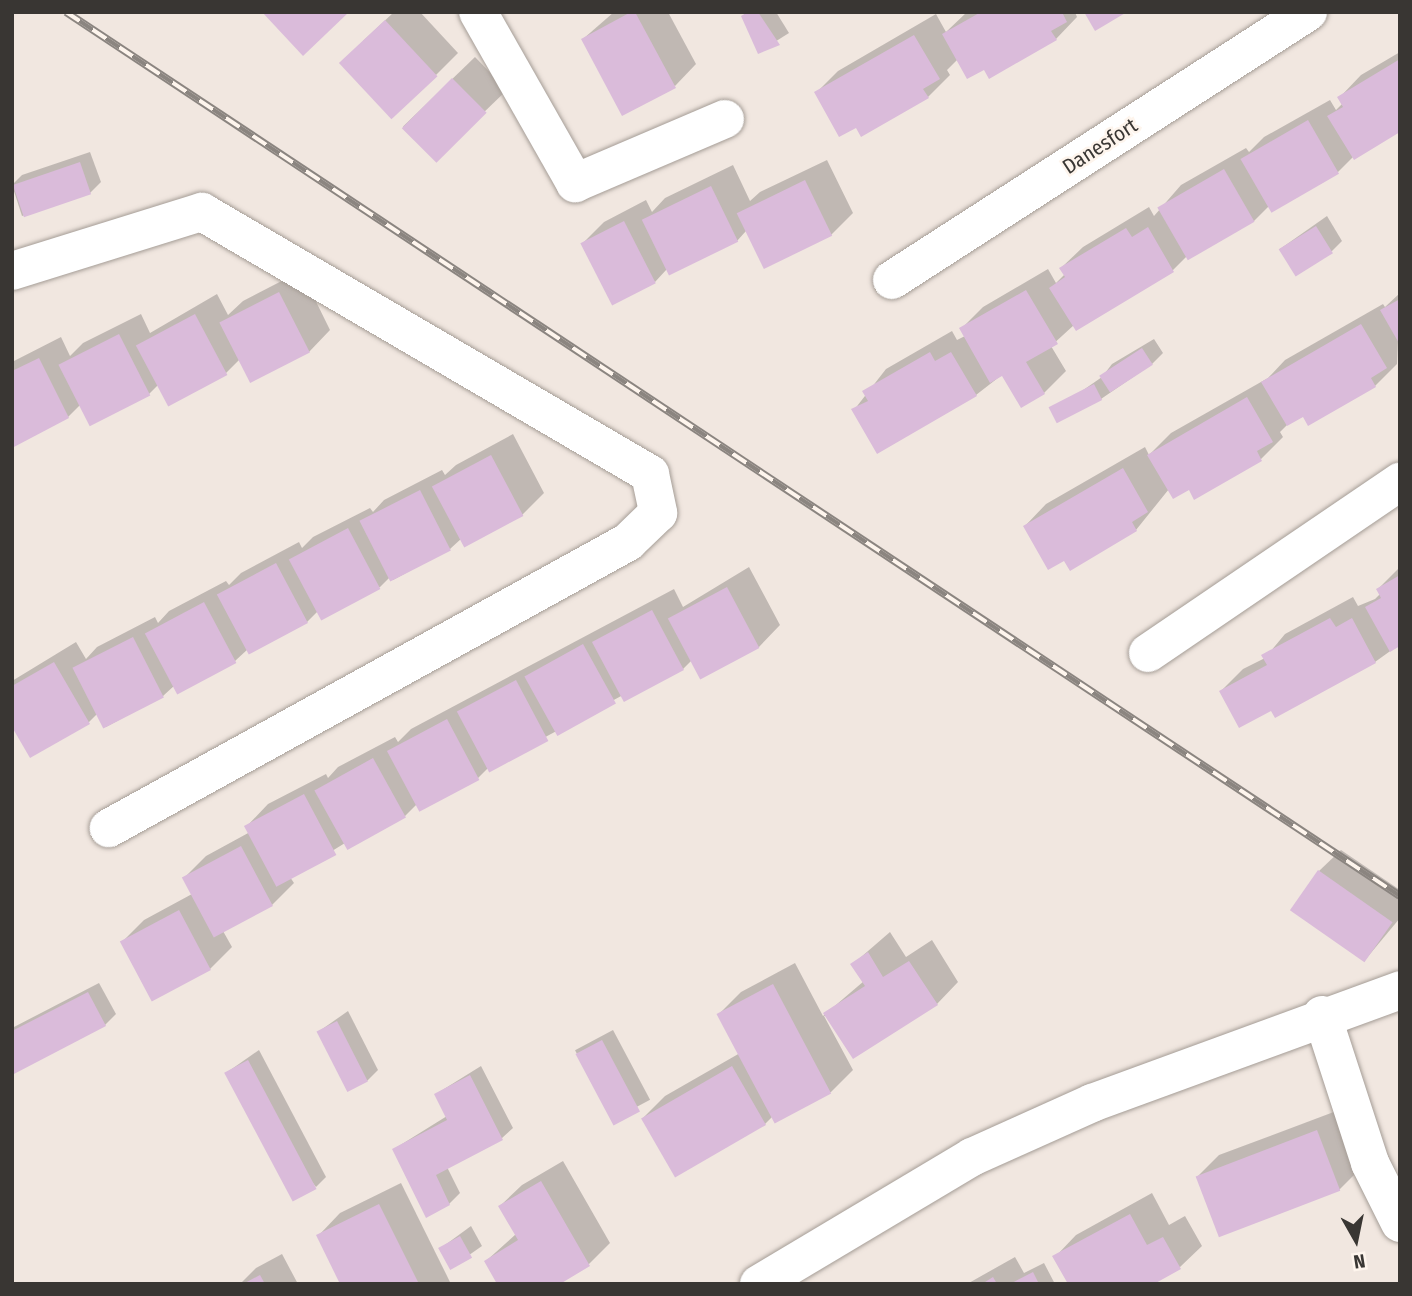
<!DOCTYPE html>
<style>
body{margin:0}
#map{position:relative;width:1412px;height:1296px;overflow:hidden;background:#f1e7e0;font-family:"Fira Sans Condensed",sans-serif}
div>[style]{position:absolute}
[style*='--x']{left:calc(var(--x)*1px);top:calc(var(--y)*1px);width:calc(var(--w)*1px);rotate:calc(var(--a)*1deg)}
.shadow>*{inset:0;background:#0003;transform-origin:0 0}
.building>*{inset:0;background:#dabbda;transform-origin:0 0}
.roads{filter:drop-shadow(0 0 2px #a59d96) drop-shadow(0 0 2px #a59d96)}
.minor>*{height:38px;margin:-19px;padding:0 19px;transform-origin:19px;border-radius:19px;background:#fff}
.rail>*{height:8px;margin-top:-4px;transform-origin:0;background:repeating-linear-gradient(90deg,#fef5ed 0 16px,#8b8580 0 32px);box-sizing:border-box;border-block:2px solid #8b8580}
span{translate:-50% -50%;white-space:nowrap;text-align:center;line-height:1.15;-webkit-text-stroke:5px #fef5ed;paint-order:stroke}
.street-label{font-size:21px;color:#393633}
.frame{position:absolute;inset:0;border:14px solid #393633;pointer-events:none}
.north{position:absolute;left:1321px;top:1205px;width:70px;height:70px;-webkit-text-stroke:5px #fef5ed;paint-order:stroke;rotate:171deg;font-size:19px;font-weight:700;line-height:28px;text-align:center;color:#393633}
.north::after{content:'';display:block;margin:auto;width:24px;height:32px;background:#393633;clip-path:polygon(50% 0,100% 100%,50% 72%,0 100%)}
</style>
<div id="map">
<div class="shadow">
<i style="clip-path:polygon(394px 12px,420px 12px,458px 53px,436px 75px,363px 41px)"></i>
<i style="clip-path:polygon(614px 12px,668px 12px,696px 64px,675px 86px,583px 39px)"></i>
<i style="clip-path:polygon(746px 12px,776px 12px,789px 33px,759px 52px,743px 16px)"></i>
<i style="clip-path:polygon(1075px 12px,1077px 17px,1056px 39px,984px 68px,958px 59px,947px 70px,950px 75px,928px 97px,856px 125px,816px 93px,838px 71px,936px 14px,946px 32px,967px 12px)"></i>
<i style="clip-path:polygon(1400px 52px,1400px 130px,1354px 156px,1338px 172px,1270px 205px,1254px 221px,1187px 256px,1173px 270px,1076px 329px,1074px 325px,1051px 346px,1066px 371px,1044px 393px,1003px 374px,976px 395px,854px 410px,886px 369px,952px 331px,957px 340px,965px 336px,961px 329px,983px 307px,1048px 269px,1056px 283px,1065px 274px,1061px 268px,1083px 247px,1149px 207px,1154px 216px,1181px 185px,1246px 148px,1249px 152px,1264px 137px,1330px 100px,1336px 110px,1343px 103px,1340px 97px,1361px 75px)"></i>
<i style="left:475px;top:57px;width:46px;height:100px;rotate:46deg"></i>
<i style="clip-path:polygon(90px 152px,101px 182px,90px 193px,22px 216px,12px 185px,22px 175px)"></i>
<i style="clip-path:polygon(827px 160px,853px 213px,831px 235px,746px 231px,737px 241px,667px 269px,655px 282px,582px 244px,604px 222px,646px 200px,652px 212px,665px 198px,733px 165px,750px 201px,760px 192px)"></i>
<i style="clip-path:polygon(1327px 216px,1342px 241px,1332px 251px,1280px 249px)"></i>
<i style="clip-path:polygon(301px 271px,330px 330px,309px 352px,240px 359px,226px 373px,158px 385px,149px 394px,81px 404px,68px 417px,12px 446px,12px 362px,61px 337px,70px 356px,83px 343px,141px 314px,150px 333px,217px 294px,228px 315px,243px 301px)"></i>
<i style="clip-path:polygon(1400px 293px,1397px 364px,1375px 386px,1291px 421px,1280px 432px,1283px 437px,1261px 459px,1195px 497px,1189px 488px,1169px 489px,1136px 530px,1065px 558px,1025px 526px,1046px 504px,1145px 447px,1149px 455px,1171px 433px,1268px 378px,1285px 360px,1383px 304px,1385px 307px)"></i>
<i style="clip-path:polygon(1154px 339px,1163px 353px,1152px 364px,1101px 399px,1053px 411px,1102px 377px,1112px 364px)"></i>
<i style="clip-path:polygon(513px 434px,544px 493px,522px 515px,465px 544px,462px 538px,450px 549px,393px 580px,391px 576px,380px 587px,318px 611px,307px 622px,248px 649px,235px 661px,178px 692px,175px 685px,163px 696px,106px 727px,99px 712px,89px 722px,12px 724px,12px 681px,76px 642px,86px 659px,97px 647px,155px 617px,158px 623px,169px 611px,226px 581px,229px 585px,241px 573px,299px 542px,302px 548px,313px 537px,370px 508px,373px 512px,384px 500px,442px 470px,445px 475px,456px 465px)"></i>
<i style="clip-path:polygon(749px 567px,780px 625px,759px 647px,692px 660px,683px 669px,623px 695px,488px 768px,478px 778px,418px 803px,404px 817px,345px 843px,290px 877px,294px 883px,272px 905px,223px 931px,232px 947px,210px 969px,122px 942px,144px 920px,192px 894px,184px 878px,206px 856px,250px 832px,247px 826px,268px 804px,326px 774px,328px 778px,338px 767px,395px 737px,398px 742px,411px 729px,674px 589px,683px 607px)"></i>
<i style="clip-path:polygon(1400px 567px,1400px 644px,1375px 662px,1272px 708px,1221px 691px,1243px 669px,1265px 658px,1285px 634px,1353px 597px,1358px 606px,1375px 599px,1381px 593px,1378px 589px)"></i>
<i style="clip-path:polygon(1341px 850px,1400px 890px,1400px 918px,1365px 960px,1319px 871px)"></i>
<i style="clip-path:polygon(890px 932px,906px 957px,932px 940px,958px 982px,937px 1004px,824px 1016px,853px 1070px,831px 1092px,774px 1115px,765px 1124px,643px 1118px,665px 1096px,740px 1053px,719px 1014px,741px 992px,795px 963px,823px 1016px,864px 981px,853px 964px)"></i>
<i style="clip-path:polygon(99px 983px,116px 1014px,105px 1025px,12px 1073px,12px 1028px)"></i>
<i style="clip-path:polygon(348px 1011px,378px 1070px,367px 1081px,318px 1032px)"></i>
<i style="left:613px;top:1030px;width:79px;height:43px;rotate:62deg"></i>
<i style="clip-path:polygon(259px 1050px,326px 1177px,316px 1187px,226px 1073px)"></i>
<i style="clip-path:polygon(481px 1066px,513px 1128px,502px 1138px,447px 1167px,460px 1193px,449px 1204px,394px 1149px,447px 1116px,436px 1094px)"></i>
<i style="clip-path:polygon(1339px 1110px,1361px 1168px,1339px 1190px,1197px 1177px,1219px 1155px)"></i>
<i style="clip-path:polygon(563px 1161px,610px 1243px,588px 1265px,486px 1261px,516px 1234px,500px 1206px,522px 1185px)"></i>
<i style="clip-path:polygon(401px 1183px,451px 1284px,342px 1284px,319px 1235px,340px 1213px)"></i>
<i style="clip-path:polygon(1152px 1193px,1169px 1225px,1185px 1216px,1202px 1246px,1180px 1267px,1055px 1257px,1076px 1235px)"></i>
<i style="clip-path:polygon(471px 1226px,482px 1246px,452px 1267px,441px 1248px)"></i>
<i style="clip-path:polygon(282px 1254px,298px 1284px,240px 1284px,256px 1268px)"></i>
<i style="clip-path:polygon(1015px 1257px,1024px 1273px,1044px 1263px,1055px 1284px,967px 1284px)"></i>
</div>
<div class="building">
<i style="clip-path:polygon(262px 12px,349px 12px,303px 56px)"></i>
<i style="clip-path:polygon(631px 12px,635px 12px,676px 88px,622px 116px,581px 39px)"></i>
<i style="clip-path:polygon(748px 12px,758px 12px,780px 45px,758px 54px,741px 16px)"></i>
<i style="clip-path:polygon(981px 12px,1062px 12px,1067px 22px,1051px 31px,1057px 40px,989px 79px,984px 70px,967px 79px,942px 34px)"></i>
<i style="clip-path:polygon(1084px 12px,1127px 12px,1095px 31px)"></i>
<i style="left:385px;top:20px;width:77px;height:63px;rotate:47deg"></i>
<i style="clip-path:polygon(914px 35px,940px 79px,923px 89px,929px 98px,861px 137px,856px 128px,839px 137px,814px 92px)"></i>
<i style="clip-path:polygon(1400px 59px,1400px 132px,1354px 160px,1327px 116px,1343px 107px,1337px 97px)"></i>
<i style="left:452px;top:78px;width:49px;height:71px;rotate:45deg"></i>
<i style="left:1308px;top:120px;width:62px;height:78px;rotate:60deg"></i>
<i style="left:80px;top:162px;width:34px;height:71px;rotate:71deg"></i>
<i style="left:1224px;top:169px;width:61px;height:77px;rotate:60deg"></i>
<i style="left:805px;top:180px;width:62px;height:76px;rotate:64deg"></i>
<i style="left:711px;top:186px;width:62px;height:77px;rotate:64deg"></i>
<i style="left:624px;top:221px;width:70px;height:49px;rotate:63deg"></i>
<i style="left:1316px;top:226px;width:32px;height:44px;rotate:58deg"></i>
<i style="clip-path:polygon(1148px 227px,1174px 272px,1076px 331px,1049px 288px,1065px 277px,1059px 268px,1126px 228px,1132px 237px)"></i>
<i style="clip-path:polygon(1026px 290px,1058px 344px,1026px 362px,1045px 394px,1021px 408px,1002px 376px,990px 383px,959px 328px)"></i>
<i style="left:279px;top:292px;width:68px;height:67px;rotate:63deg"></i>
<i style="clip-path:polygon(1400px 299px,1400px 345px,1380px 310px)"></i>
<i style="left:195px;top:314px;width:69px;height:67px;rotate:62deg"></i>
<i style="clip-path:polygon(1361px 324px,1387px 368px,1371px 378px,1376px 387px,1308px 426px,1303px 417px,1287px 426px,1261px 382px)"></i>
<i style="left:119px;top:334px;width:69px;height:68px;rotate:63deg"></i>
<i style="left:1142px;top:348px;width:20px;height:51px;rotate:57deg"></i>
<i style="clip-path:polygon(930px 352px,935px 361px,951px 352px,977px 396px,877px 454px,851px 409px,868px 401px,862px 391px)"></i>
<i style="clip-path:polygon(39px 358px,69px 418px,12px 448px,12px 371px)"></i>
<i style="left:1094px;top:384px;width:18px;height:51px;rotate:63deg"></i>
<i style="clip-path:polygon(1247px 397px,1273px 442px,1257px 451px,1262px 461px,1194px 500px,1189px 490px,1173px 499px,1147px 455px)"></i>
<i style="left:491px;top:455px;width:69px;height:67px;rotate:62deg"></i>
<i style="clip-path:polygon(1123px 468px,1148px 512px,1132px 522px,1137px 531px,1070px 571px,1064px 561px,1048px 570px,1023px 526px)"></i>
<i style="left:420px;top:490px;width:68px;height:68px;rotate:63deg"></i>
<i style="left:348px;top:528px;width:69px;height:67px;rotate:62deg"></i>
<i style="left:276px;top:563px;width:68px;height:67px;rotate:62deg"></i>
<i style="clip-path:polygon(1400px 575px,1400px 646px,1390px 652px,1365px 607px,1381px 598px,1376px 589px)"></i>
<i style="left:727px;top:587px;width:69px;height:67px;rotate:62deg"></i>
<i style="left:204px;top:602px;width:69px;height:67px;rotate:62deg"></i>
<i style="left:652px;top:610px;width:68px;height:68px;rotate:62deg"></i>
<i style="clip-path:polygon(1330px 618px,1336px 627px,1352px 618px,1376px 663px,1275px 718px,1271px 711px,1239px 728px,1219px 691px,1267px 665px,1261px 655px)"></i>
<i style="left:133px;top:637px;width:68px;height:68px;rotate:63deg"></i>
<i style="left:583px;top:644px;width:68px;height:67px;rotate:61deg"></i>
<i style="clip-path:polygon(54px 662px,90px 724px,30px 758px,12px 727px,12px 686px)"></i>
<i style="left:516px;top:680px;width:69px;height:67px;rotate:62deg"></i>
<i style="left:447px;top:719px;width:69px;height:68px;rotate:62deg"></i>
<i style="left:373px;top:758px;width:68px;height:67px;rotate:61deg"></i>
<i style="left:304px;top:794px;width:69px;height:68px;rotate:62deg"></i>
<i style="left:241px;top:846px;width:68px;height:67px;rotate:62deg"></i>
<i style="left:1318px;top:870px;width:91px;height:49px;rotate:35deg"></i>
<i style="left:179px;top:910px;width:68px;height:67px;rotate:62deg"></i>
<i style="clip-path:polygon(868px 952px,883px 977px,909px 961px,938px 1005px,853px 1059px,823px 1013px,865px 986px,850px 964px)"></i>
<i style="left:773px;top:984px;width:124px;height:64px;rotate:62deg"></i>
<i style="clip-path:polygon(88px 992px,106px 1026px,12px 1075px,12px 1031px)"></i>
<i style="left:337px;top:1021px;width:68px;height:23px;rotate:63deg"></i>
<i style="left:602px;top:1040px;width:81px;height:30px;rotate:62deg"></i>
<i style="left:248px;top:1060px;width:146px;height:27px;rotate:62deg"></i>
<i style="left:732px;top:1066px;width:68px;height:105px;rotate:60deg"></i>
<i style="clip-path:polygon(470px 1075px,503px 1140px,436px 1175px,450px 1205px,426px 1218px,392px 1149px,447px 1120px,434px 1094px)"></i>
<i style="left:1317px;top:1130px;width:65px;height:130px;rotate:69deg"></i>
<i style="clip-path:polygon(541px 1181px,590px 1266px,560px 1284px,497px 1284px,484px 1261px,518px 1240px,498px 1206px)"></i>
<i style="clip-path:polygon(379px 1204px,419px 1284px,340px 1284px,316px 1235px)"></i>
<i style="clip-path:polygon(1130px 1214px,1147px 1245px,1163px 1237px,1181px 1269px,1154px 1284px,1068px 1284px,1052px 1256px)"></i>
<i style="left:460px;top:1236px;width:25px;height:25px;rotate:61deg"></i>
<i style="clip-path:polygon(1033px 1272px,1039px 1284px,1010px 1284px)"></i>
<i style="clip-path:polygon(260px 1275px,265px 1284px,243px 1284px)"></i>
<i style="clip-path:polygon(993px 1277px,997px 1284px,982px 1284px)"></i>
</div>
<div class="roads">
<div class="minor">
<i style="--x:478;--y:12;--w:197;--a:60.4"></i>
<i style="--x:575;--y:183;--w:163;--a:-23.1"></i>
<i style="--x:12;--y:271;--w:199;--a:-17.3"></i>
<i style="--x:202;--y:212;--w:519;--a:30.32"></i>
<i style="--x:650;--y:474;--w:40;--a:78"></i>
<i style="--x:658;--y:513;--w:42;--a:136"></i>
<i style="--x:628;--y:542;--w:593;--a:151.14"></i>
<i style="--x:892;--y:280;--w:495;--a:-32.8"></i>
<i style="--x:1148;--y:653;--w:305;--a:-34.2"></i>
<i style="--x:1322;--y:1015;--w:156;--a:72"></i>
<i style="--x:1370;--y:1163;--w:67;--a:63.4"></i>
<i style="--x:759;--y:1284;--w:248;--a:-30.8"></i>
<i style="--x:972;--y:1157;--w:132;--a:-24.2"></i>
<i style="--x:1092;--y:1103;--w:328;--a:-20.1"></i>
</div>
</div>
<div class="rail">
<i style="--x:66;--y:12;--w:1600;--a:33.53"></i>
</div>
<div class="street-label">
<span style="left:1100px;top:146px;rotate:-33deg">Danesfort</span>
</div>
<div class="frame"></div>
<div class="north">N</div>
</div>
